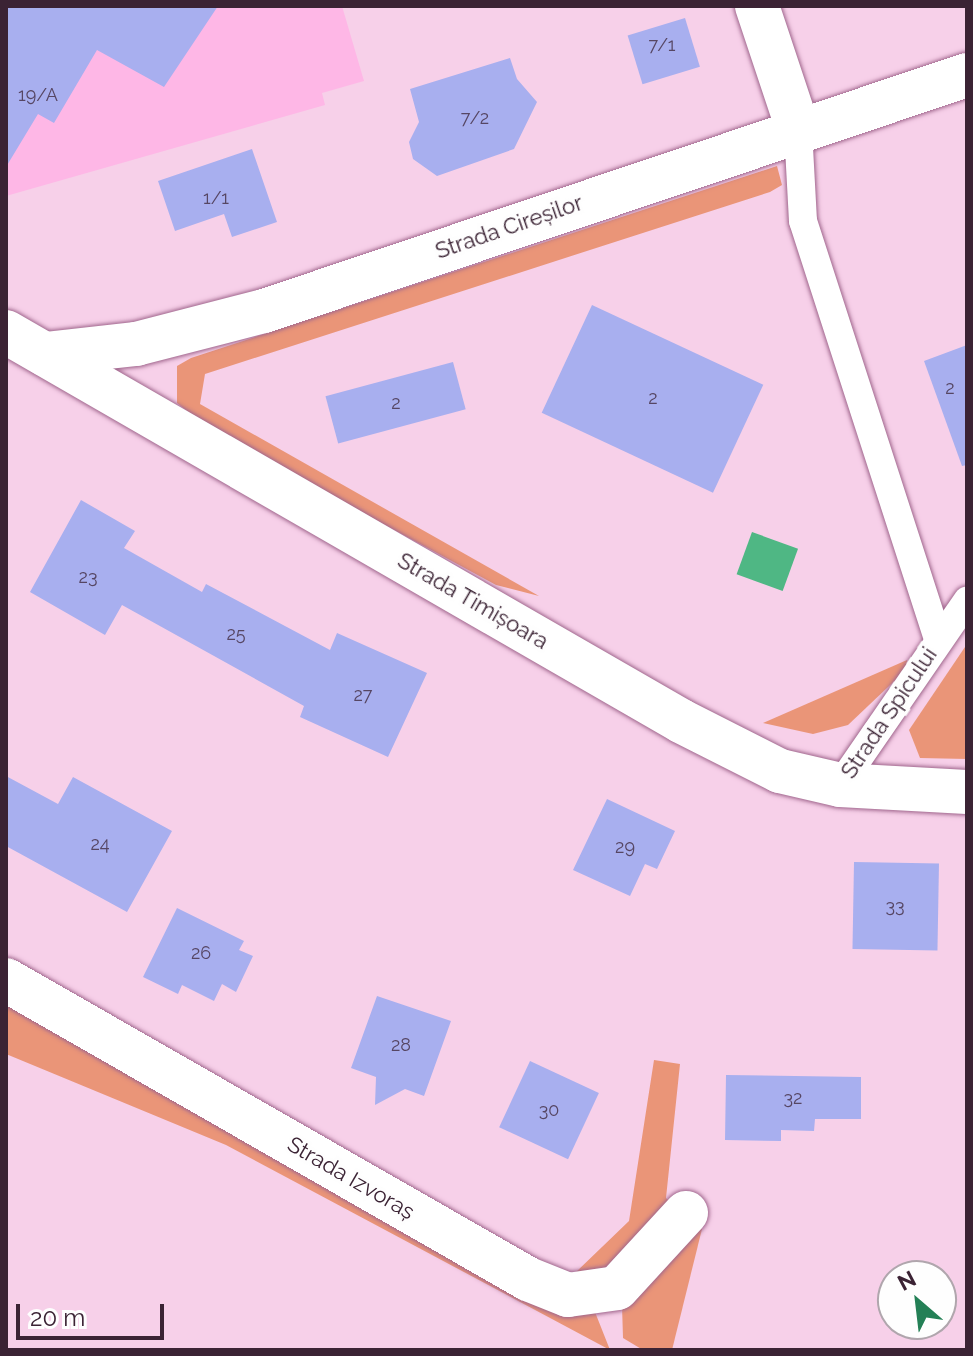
<!DOCTYPE html>
<meta charset="utf-8">
<style>
body{margin:0}
#map{position:relative;width:973px;height:1356px;overflow:hidden;background:#f7d0e9;font-family:Raleway,sans-serif}
div>[style]{position:absolute}
[style*='--x']{left:calc(var(--x)*1px);top:calc(var(--y)*1px);width:calc(var(--w)*1px);rotate:calc(var(--a)*1deg)}
.built>*{inset:0;background:#feb7e6}
.green>*{inset:0;background:#ea9578}
.water>*{inset:0;background:#4fb784;transform-origin:0 0}
.building>*{inset:0;background:#a8afef;transform-origin:0 0}
.roads{filter:drop-shadow(0 0 2px #a0668d) drop-shadow(0 0 2px #a0668d)}
.service>*{height:28px;margin:-14px;padding:0 14px;transform-origin:14px;border-radius:14px;background:#fff}
.minor>*{height:44px;margin:-22px;padding:0 22px;transform-origin:22px;border-radius:22px;background:#fff}
span{translate:-50% -50%;white-space:nowrap;text-align:center;line-height:1.15;-webkit-text-stroke:7px #fefefe;paint-order:stroke}
.number-label{font-size:18px;color:#564663}
.number-label span{-webkit-text-stroke-width:0}
.street-label{font-size:22px;color:#3b2334}
.frame{position:absolute;inset:0;border:8px solid #3b2334;pointer-events:none}
.north{position:absolute;left:877px;top:1260px;width:80px;height:80px;box-sizing:border-box;background:#fefefe;border:2px solid #b0a6ad;border-radius:50%;rotate:332deg;font-size:22px;font-weight:700;line-height:32px;text-align:center;color:#3b2334}
.north::after{content:'';display:block;margin:auto;width:28px;height:36px;background:#248056;clip-path:polygon(50% 0,100% 100%,50% 72%,0 100%)}
.scale{position:absolute;left:16px;top:1304px;width:148px;height:36px;box-sizing:border-box;border:4px solid #3b2334;border-top:0;padding-left:10px;font-size:24px;line-height:28px;white-space:nowrap;color:#3b2334;-webkit-text-stroke:6px #fefefe;paint-order:stroke}
</style>
<div id="map">
<div class="built">
<i style="clip-path:polygon(6px 6px,342px 6px,364px 81px,322px 93px,325px 105px,6px 196px)"></i>
</div>
<div class="green">
<i style="clip-path:polygon(777px 166px,782px 185px,770px 192px,205px 374px,200px 404px,539px 596px,496px 585px,215px 433px,177px 403px,177px 366px,191px 358px)"></i>
<i style="clip-path:polygon(967px 644px,967px 759px,920px 758px,909px 730px)"></i>
<i style="clip-path:polygon(907px 660px,907px 669px,848px 725px,813px 734px,763px 723px)"></i>
<i style="clip-path:polygon(6px 999px,595px 1312px,610px 1350px,226px 1145px,6px 1054px)"></i>
<i style="clip-path:polygon(654px 1060px,680px 1064px,666px 1198px,672px 1204px,607px 1275px,575px 1273px,629px 1221px)"></i>
<i style="clip-path:polygon(693px 1222px,702px 1229px,672px 1350px,643px 1350px,623px 1338px,622px 1305px)"></i>
</div>
<div class="water">
<i style="left:752px;top:532px;width:49px;height:45px;rotate:20deg"></i>
</div>
<div class="building">
<i style="clip-path:polygon(6px 6px,218px 6px,164px 87px,97px 50px,54px 123px,38px 114px,6px 167px)"></i>
<i style="left:685px;top:18px;width:51px;height:60px;rotate:73deg"></i>
<i style="clip-path:polygon(510px 58px,517px 79px,537px 102px,514px 149px,437px 176px,413px 159px,409px 142px,419px 122px,410px 89px)"></i>
<i style="clip-path:polygon(252px 149px,277px 222px,232px 237px,224px 214px,175px 231px,158px 181px)"></i>
<i style="left:592px;top:305px;width:189px;height:119px;rotate:25deg"></i>
<i style="clip-path:polygon(967px 345px,967px 465px,962px 466px,924px 361px)"></i>
<i style="left:453px;top:362px;width:49px;height:132px;rotate:75deg"></i>
<i style="clip-path:polygon(81px 500px,135px 531px,124px 548px,202px 592px,206px 584px,330px 650px,337px 633px,427px 673px,388px 757px,300px 717px,304px 706px,122px 605px,105px 635px,30px 592px)"></i>
<i style="clip-path:polygon(6px 776px,58px 804px,73px 777px,172px 831px,127px 912px,6px 846px)"></i>
<i style="clip-path:polygon(607px 799px,675px 831px,657px 869px,645px 864px,630px 896px,573px 870px)"></i>
<i style="left:854px;top:862px;width:85px;height:87px;rotate:1deg"></i>
<i style="clip-path:polygon(177px 908px,244px 941px,239px 950px,253px 956px,236px 992px,222px 984px,214px 1001px,182px 985px,178px 994px,143px 977px)"></i>
<i style="clip-path:polygon(377px 996px,451px 1021px,424px 1096px,405px 1089px,375px 1105px,376px 1077px,351px 1068px)"></i>
<i style="left:530px;top:1061px;width:76px;height:73px;rotate:25deg"></i>
<i style="clip-path:polygon(726px 1075px,861px 1077px,861px 1119px,815px 1119px,814px 1131px,781px 1130px,781px 1141px,725px 1140px)"></i>
</div>
<div class="roads">
<div class="service">
<i style="--x:798;--y:129;--w:92;--a:86.9"></i>
<i style="--x:803;--y:221;--w:440;--a:72.1"></i>
<i style="--x:840;--y:785;--w:224;--a:-55.4"></i>
</div>
<div class="minor">
<i style="--x:757;--y:6;--w:130;--a:71.6"></i>
<i style="--x:6;--y:332;--w:779;--a:29.95"></i>
<i style="--x:681;--y:721;--w:111;--a:26.8"></i>
<i style="--x:780;--y:771;--w:62;--a:13.1"></i>
<i style="--x:840;--y:785;--w:127;--a:3.2"></i>
<i style="--x:45;--y:354;--w:92;--a:-6.3"></i>
<i style="--x:136;--y:344;--w:132;--a:-14.5"></i>
<i style="--x:264;--y:311;--w:742;--a:-18.56"></i>
<i style="--x:6;--y:980;--w:602;--a:29.8"></i>
<i style="--x:528;--y:1279;--w:43;--a:21.8"></i>
<i style="--x:568;--y:1295;--w:49;--a:-8.1"></i>
<i style="--x:617;--y:1288;--w:102;--a:-47.4"></i>
</div>
</div>
<div class="number-label">
<span style="left:662px;top:45px">7/1</span>
<span style="left:38px;top:95px">19/A</span>
<span style="left:475px;top:118px">7/2</span>
<span style="left:216px;top:198px">1/1</span>
<span style="left:950px;top:388px">2</span>
<span style="left:653px;top:398px">2</span>
<span style="left:396px;top:403px">2</span>
<span style="left:88px;top:577px">23</span>
<span style="left:236px;top:634px">25</span>
<span style="left:363px;top:695px">27</span>
<span style="left:100px;top:844px">24</span>
<span style="left:625px;top:847px">29</span>
<span style="left:895px;top:906px">33</span>
<span style="left:201px;top:953px">26</span>
<span style="left:401px;top:1045px">28</span>
<span style="left:793px;top:1098px">32</span>
<span style="left:549px;top:1110px">30</span>
</div>
<div class="street-label">
<span style="left:509px;top:227px;rotate:-19deg">Strada Cireșilor</span>
<span style="left:473px;top:601px;rotate:30deg">Strada Timișoara</span>
<span style="left:889px;top:713px;rotate:-56deg">Strada Spicului</span>
<span style="left:351px;top:1178px;rotate:30deg">Strada Izvoraș</span>
</div>
<div class="frame"></div>
<div class="north">N</div>
<div class="scale">20 m</div>
</div>
